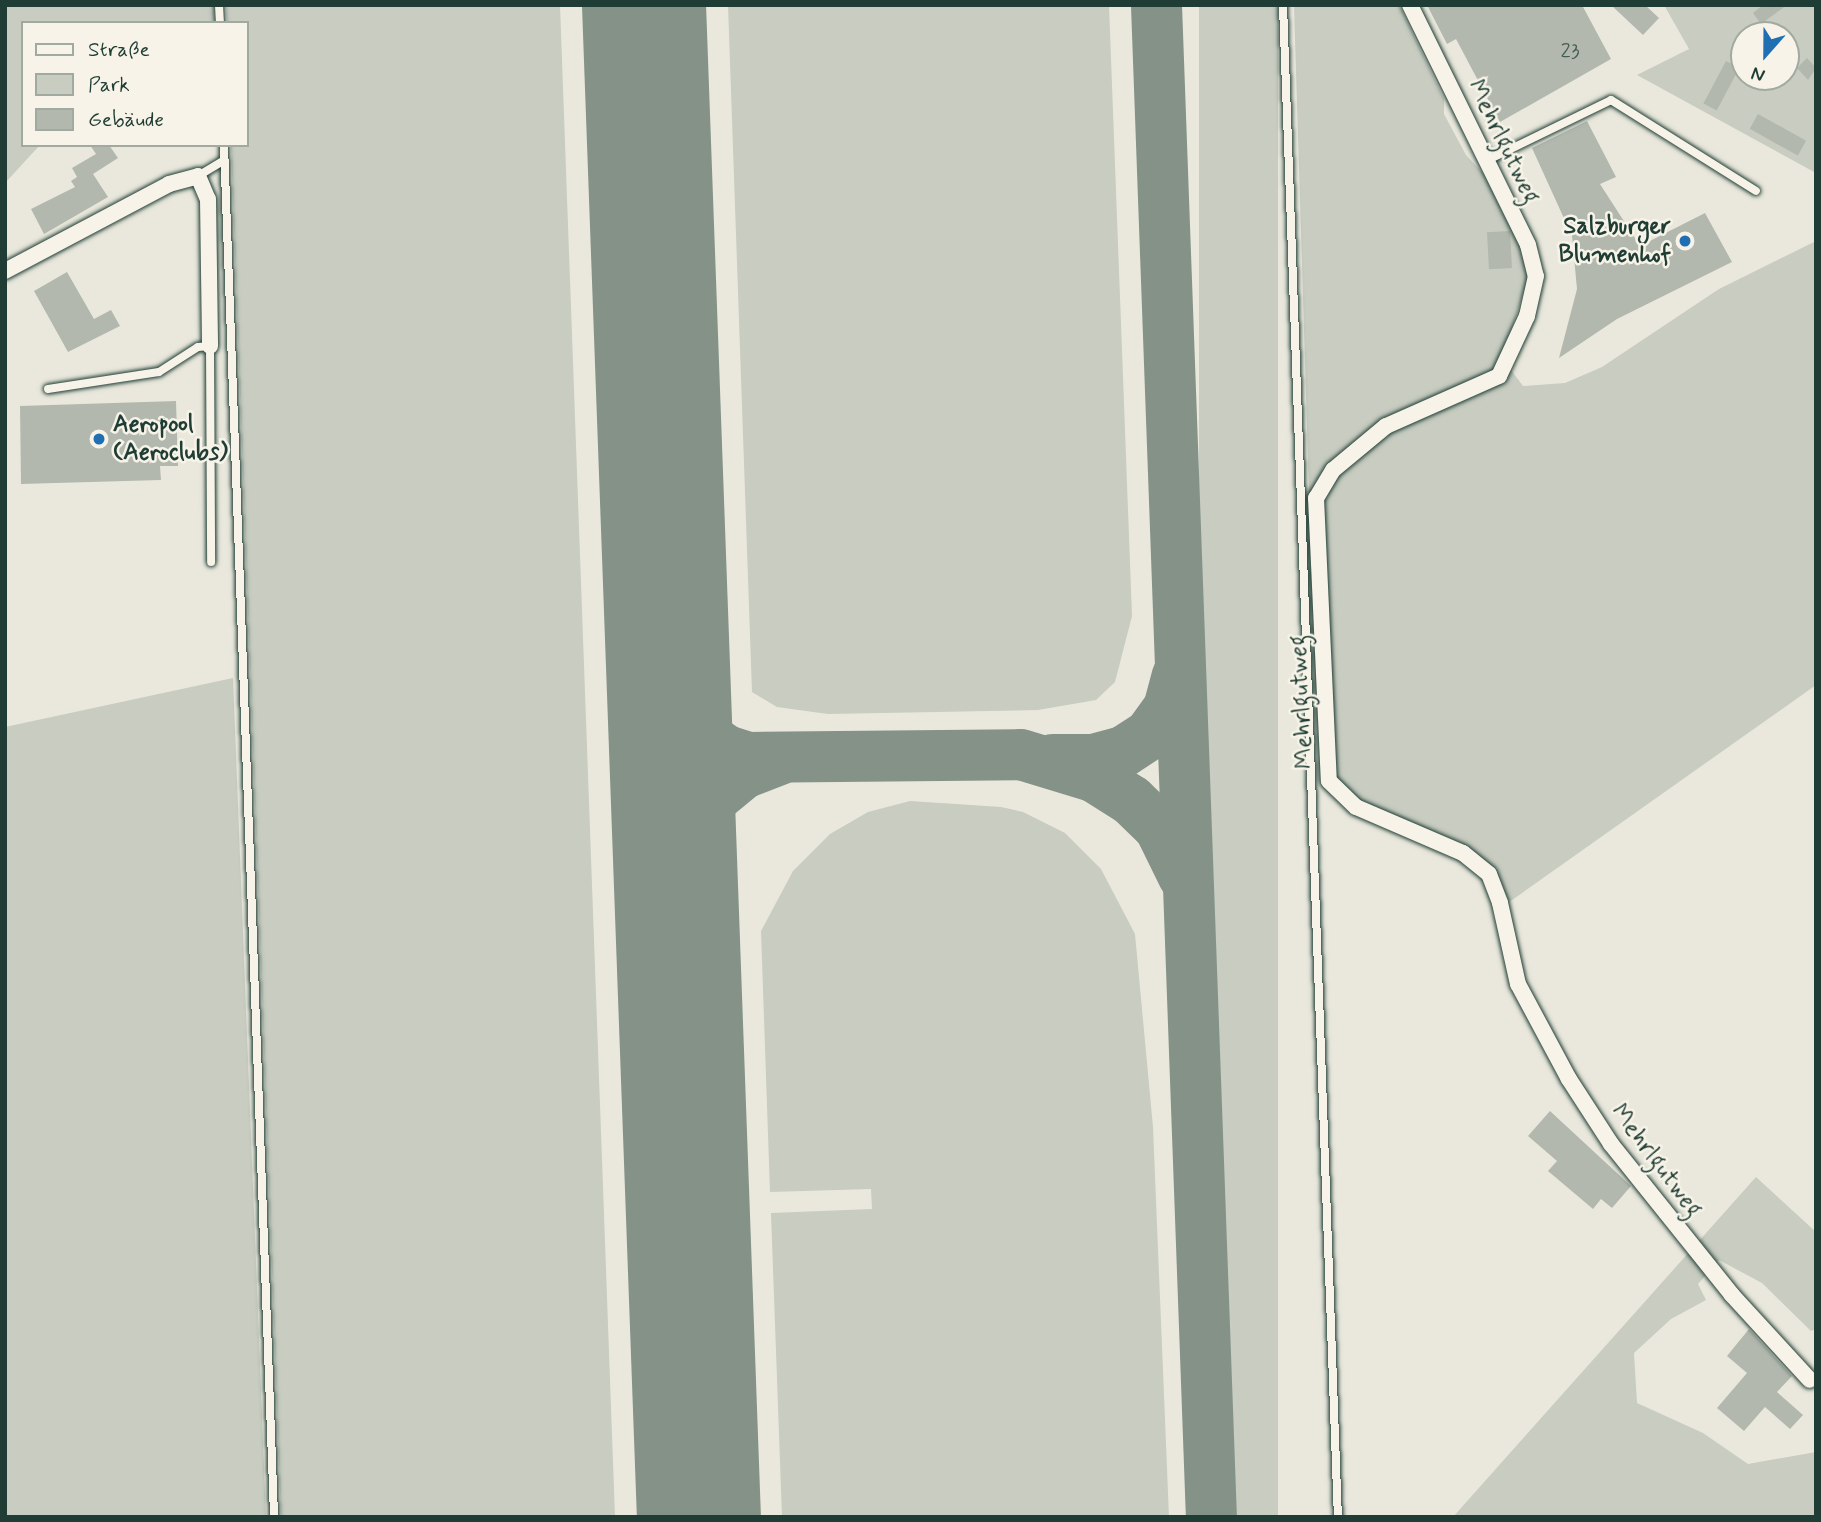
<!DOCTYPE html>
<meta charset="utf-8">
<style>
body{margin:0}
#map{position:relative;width:1821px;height:1522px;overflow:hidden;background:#eae8dd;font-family:Mynerve,sans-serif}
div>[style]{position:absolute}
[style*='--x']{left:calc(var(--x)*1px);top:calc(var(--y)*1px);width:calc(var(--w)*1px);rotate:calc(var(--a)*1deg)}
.green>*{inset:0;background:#c8ccc1;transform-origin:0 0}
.taxiway>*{height:51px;margin:-25.5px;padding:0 25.5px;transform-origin:25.5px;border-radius:25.5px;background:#849288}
.runway>*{height:124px;margin:-62px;padding:0 62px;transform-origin:62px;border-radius:62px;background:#849288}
.building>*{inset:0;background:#b2b8ae;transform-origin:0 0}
.roads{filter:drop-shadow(0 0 2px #1f3d34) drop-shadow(0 0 2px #1f3d34)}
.lane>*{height:8px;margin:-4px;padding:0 4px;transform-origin:4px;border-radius:4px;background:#f7f3e8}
.street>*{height:16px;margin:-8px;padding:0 8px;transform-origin:8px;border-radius:8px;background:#f7f3e8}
.dots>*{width:19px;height:19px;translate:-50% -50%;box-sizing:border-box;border:4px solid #f7f3e8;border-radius:50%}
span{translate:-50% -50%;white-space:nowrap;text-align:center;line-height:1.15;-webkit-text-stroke:5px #f7f3e8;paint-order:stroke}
.number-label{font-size:21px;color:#445c52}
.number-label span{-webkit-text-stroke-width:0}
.street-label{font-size:24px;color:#1f3d34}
.poi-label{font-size:24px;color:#1f3d34;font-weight:700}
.right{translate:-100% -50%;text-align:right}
.left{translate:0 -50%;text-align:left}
.frame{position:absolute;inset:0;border:7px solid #1f3d34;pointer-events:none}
.legend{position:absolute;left:21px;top:21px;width:228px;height:126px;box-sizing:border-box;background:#f7f3e8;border:2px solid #a1aaa0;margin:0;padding:9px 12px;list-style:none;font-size:21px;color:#1f3d34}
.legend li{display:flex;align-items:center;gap:14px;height:35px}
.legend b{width:35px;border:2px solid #a1aaa0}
.north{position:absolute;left:1730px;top:21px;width:70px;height:70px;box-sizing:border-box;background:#f7f3e8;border:2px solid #a1aaa0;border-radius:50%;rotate:201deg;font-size:19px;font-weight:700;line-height:28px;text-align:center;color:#1f3d34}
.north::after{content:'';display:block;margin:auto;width:24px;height:32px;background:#1f6fb2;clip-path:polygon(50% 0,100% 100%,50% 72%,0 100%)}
</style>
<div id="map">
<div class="green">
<i style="clip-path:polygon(5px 5px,214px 5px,215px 23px,23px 23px,23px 145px,40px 145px,5px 183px)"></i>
<i style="clip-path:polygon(226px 5px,560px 5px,615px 1517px,281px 1517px,231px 145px,247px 145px,247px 23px,227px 23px)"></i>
<i style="clip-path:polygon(728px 5px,1109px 5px,1132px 616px,1115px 682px,1096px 700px,1038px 710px,828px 714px,777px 707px,752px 692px)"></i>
<i style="left:1199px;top:5px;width:79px;height:1513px"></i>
<i style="clip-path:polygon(1294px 5px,1399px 5px,1444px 99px,1444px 114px,1466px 155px,1484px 174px,1526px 259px,1528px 279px,1502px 358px,1523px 386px,1565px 383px,1602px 367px,1719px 289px,1816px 241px,1816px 685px,1505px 905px,1491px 868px,1369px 810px,1333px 779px,1321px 501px,1309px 493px)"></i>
<i style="clip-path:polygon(evenodd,1664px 5px,1816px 5px,1816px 173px,1637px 75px,1689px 49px,1664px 5px,1744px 35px,1786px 35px,1786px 77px,1744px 77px,1744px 35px)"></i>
<i style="clip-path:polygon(233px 678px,266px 1517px,5px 1517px,5px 727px)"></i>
<i style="clip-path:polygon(910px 801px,1001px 807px,1023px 812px,1065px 833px,1101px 869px,1135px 934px,1153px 1127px,1169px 1517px,782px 1517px,771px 1213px,872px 1209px,871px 1189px,770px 1192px,761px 931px,793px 871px,830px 834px,868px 812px)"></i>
<i style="clip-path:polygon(1756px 1177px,1816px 1232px,1816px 1329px,1811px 1331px,1762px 1283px,1719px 1260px,1698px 1284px,1706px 1300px,1671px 1319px,1634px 1353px,1637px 1403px,1703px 1433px,1748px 1464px,1816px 1452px,1816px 1517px,1453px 1517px)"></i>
</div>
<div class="taxiway">
<i style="--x:1156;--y:5;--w:1513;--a:87.92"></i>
<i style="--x:669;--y:690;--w:52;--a:53.6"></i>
<i style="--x:700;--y:732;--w:32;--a:35"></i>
<i style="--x:726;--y:750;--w:23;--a:18"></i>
<i style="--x:748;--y:757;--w:272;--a:-0.6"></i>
<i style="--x:1020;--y:754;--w:76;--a:16.8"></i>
<i style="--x:1093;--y:776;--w:45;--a:32.3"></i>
<i style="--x:1131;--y:800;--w:39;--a:44"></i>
<i style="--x:1159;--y:827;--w:55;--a:63.9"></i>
<i style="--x:1052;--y:759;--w:41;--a:0"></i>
<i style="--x:1093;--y:759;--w:31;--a:-15"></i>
<i style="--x:1123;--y:751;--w:31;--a:-33"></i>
<i style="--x:1149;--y:734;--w:32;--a:-54"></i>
<i style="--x:1168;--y:708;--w:34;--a:-75"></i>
<i style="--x:675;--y:875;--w:36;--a:-80"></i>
<i style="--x:681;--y:840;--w:32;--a:-62"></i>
<i style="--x:696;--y:812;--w:61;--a:-39.7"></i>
<i style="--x:743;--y:773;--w:39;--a:-21"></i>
</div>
<div class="runway">
<i style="--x:644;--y:5;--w:1513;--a:87.92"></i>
</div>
<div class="building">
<i style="clip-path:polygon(1427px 5px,1582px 5px,1611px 59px,1500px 122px,1456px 39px,1447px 44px)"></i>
<i style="clip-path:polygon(1611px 5px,1645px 5px,1659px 18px,1643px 35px)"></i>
<i style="clip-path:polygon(1763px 5px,1787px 5px,1761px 24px,1753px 13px)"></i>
<i style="clip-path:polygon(1807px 58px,1816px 68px,1808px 80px,1797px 68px)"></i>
<i style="left:1726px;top:61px;width:15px;height:48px;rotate:28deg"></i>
<i style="left:1758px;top:114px;width:55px;height:17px;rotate:29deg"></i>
<i style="clip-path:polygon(1587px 121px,1616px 177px,1600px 184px,1640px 246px,1705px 213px,1732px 262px,1617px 319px,1559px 358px,1577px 289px,1572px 236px,1532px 148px)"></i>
<i style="clip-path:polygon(90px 145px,109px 145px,118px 158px,93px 174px,108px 197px,44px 234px,31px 209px,75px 187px,71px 181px,77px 177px,72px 168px,96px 154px)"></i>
<i style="left:1510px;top:231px;width:37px;height:23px;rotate:87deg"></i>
<i style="clip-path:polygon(67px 272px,94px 319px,111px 310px,120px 326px,68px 352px,34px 291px)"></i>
<i style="clip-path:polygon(176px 401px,178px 466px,160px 466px,161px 480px,21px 484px,20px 406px)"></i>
<i style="clip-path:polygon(1550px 1111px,1631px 1186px,1612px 1208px,1601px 1199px,1593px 1209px,1548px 1171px,1557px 1161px,1528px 1136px)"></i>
<i style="clip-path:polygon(1749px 1329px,1792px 1376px,1777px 1392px,1803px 1415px,1790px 1429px,1765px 1407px,1744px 1431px,1717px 1408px,1747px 1373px,1727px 1356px)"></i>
</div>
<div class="roads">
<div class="lane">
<i style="--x:219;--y:5;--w:18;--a:87"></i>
<i style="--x:1283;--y:5;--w:1513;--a:87.92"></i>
<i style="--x:224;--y:145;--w:1373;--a:87.91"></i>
<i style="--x:1486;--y:161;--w:139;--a:-26"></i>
<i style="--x:1611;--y:100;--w:171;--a:32.1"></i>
<i style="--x:198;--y:176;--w:31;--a:-31"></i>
<i style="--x:48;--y:389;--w:112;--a:-8.7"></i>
<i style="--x:159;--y:372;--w:46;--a:-32.7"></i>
<i style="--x:198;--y:347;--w:12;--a:-5"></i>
<i style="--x:210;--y:346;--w:216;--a:89.7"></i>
</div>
<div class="street">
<i style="--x:1410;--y:5;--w:267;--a:63.8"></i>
<i style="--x:1528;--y:245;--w:32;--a:76"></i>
<i style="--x:1536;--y:276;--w:41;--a:102.7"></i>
<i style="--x:1527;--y:316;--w:66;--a:115"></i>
<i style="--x:1499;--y:376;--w:124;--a:156.1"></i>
<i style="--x:1386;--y:426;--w:69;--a:140.3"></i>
<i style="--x:1333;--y:470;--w:33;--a:121"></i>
<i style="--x:1316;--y:498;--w:283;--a:87.4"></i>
<i style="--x:1329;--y:781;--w:37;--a:44"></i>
<i style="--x:1356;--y:807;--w:116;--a:23.3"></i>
<i style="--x:1463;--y:853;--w:33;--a:39"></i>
<i style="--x:1489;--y:874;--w:31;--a:69"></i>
<i style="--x:1500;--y:903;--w:83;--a:77.5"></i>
<i style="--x:1518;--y:984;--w:108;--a:61.8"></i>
<i style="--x:1569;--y:1079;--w:77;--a:57.1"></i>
<i style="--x:1611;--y:1144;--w:193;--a:51.3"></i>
<i style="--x:1732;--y:1295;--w:115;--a:47.5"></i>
<i style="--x:5;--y:271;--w:186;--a:-27.9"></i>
<i style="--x:169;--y:184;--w:30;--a:-15"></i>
<i style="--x:198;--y:176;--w:25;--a:67"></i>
<i style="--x:208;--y:199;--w:147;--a:89.2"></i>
</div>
</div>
<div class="dots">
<i style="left:1685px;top:241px;background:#1f6fb2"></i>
<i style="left:99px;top:439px;background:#1f6fb2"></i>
</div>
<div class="number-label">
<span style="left:1570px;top:51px">23</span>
</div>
<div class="street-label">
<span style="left:1503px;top:142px;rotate:64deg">Mehrlgutweg</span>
<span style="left:1302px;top:702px;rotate:-93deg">Mehrlgutweg</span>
<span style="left:1656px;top:1161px;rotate:53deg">Mehrlgutweg</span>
</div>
<div class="poi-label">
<span class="right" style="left:1671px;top:241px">Salzburger<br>Blumenhof</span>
<span class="left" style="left:113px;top:439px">Aeropool<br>(Aeroclubs)</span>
</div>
<div class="frame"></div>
<ul class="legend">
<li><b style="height:9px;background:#f7f3e8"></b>Straße</li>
<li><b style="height:19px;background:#c8ccc1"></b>Park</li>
<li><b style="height:19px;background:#b2b8ae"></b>Gebäude</li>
</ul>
<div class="north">N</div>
</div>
